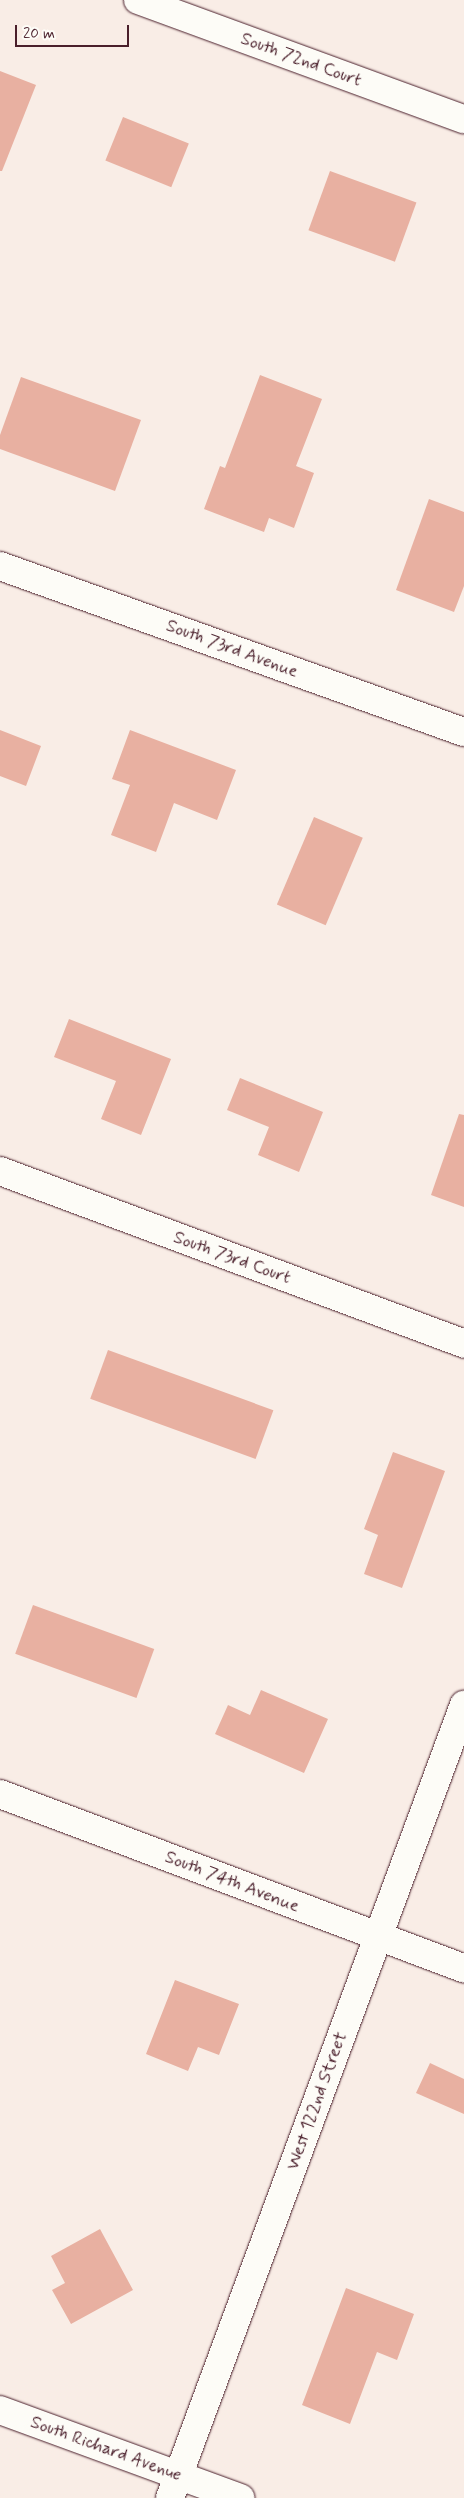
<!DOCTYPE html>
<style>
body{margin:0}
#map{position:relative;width:464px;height:2498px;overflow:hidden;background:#f9ede6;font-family:Mynerve,sans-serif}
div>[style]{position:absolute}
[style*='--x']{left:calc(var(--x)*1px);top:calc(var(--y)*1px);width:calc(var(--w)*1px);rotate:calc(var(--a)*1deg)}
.building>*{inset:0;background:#e8b0a1;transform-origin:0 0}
.roads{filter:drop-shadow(0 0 1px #4a1f2b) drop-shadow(0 0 1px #4a1f2b)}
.minor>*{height:28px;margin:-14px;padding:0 14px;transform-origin:14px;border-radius:14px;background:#fdfcf7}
span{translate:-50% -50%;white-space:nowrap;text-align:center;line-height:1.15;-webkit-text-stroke:5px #fdfcf7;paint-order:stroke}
.street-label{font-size:18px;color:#4a1f2b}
.scale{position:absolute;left:15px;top:25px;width:114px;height:22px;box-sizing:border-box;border:2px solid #4a1f2b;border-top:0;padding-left:6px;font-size:15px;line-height:18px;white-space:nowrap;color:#4a1f2b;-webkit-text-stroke:4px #fdfcf7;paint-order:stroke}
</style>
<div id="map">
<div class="building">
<i style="clip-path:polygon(0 71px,36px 85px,2px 171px,0 171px)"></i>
<i style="left:123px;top:117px;width:71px;height:47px;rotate:22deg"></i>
<i style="left:330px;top:171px;width:92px;height:63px;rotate:20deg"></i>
<i style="clip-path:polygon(260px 375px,322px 399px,296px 466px,314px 473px,294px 528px,269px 518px,264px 532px,204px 509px,220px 466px,225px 468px)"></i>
<i style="clip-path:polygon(21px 377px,141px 420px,115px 491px,0 449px,0 435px)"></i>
<i style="clip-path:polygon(429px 499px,464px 512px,464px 586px,454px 612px,396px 590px)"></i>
<i style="clip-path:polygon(0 730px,41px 746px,26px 786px,0 776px)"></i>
<i style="clip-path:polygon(130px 730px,236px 770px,217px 820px,174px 803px,156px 852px,111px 835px,130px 785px,112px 779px)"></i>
<i style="left:314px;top:817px;width:53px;height:95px;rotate:23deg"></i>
<i style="clip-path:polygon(69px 1019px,171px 1059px,141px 1135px,101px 1119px,116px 1081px,54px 1057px)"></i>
<i style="clip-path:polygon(240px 1078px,323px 1112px,299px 1172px,258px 1155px,269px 1127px,227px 1110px)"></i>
<i style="clip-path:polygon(459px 1114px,464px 1115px,464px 1207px,431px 1195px)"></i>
<i style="left:108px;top:1350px;width:176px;height:52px;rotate:20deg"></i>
<i style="clip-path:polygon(393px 1452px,445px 1471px,402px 1588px,364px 1574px,378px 1535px,364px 1529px)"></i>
<i style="left:33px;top:1605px;width:129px;height:52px;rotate:20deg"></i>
<i style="clip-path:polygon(261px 1690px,328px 1719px,304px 1773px,215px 1734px,228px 1705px,250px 1715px)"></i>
<i style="clip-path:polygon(175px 1980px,239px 2004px,219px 2055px,198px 2047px,188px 2071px,146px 2054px)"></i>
<i style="clip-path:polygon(430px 2063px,464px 2079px,464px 2114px,416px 2093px)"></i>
<i style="clip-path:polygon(100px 2229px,133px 2290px,71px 2324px,52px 2290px,65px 2283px,51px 2256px)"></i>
<i style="clip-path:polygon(346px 2288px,414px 2314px,397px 2360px,377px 2352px,350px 2424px,302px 2405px)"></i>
</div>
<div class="roads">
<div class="minor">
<i style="--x:138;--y:0;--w:347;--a:20.1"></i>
<i style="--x:0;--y:566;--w:493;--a:19.7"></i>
<i style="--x:0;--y:1171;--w:495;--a:20.4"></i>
<i style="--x:0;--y:1794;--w:496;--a:20.6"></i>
<i style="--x:0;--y:2410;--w:256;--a:20.1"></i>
<i style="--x:170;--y:2498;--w:846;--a:-69.66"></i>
</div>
</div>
<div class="street-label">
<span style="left:301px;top:60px;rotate:20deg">South 72nd Court</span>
<span style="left:232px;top:649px;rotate:20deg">South 73rd Avenue</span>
<span style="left:232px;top:1258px;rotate:20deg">South 73rd Court</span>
<span style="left:232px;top:1882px;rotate:21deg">South 74th Avenue</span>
<span style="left:317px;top:2101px;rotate:-70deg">West 122nd Street</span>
<span style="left:106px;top:2449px;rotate:20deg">South Richard Avenue</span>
</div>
<div class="scale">20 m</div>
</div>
